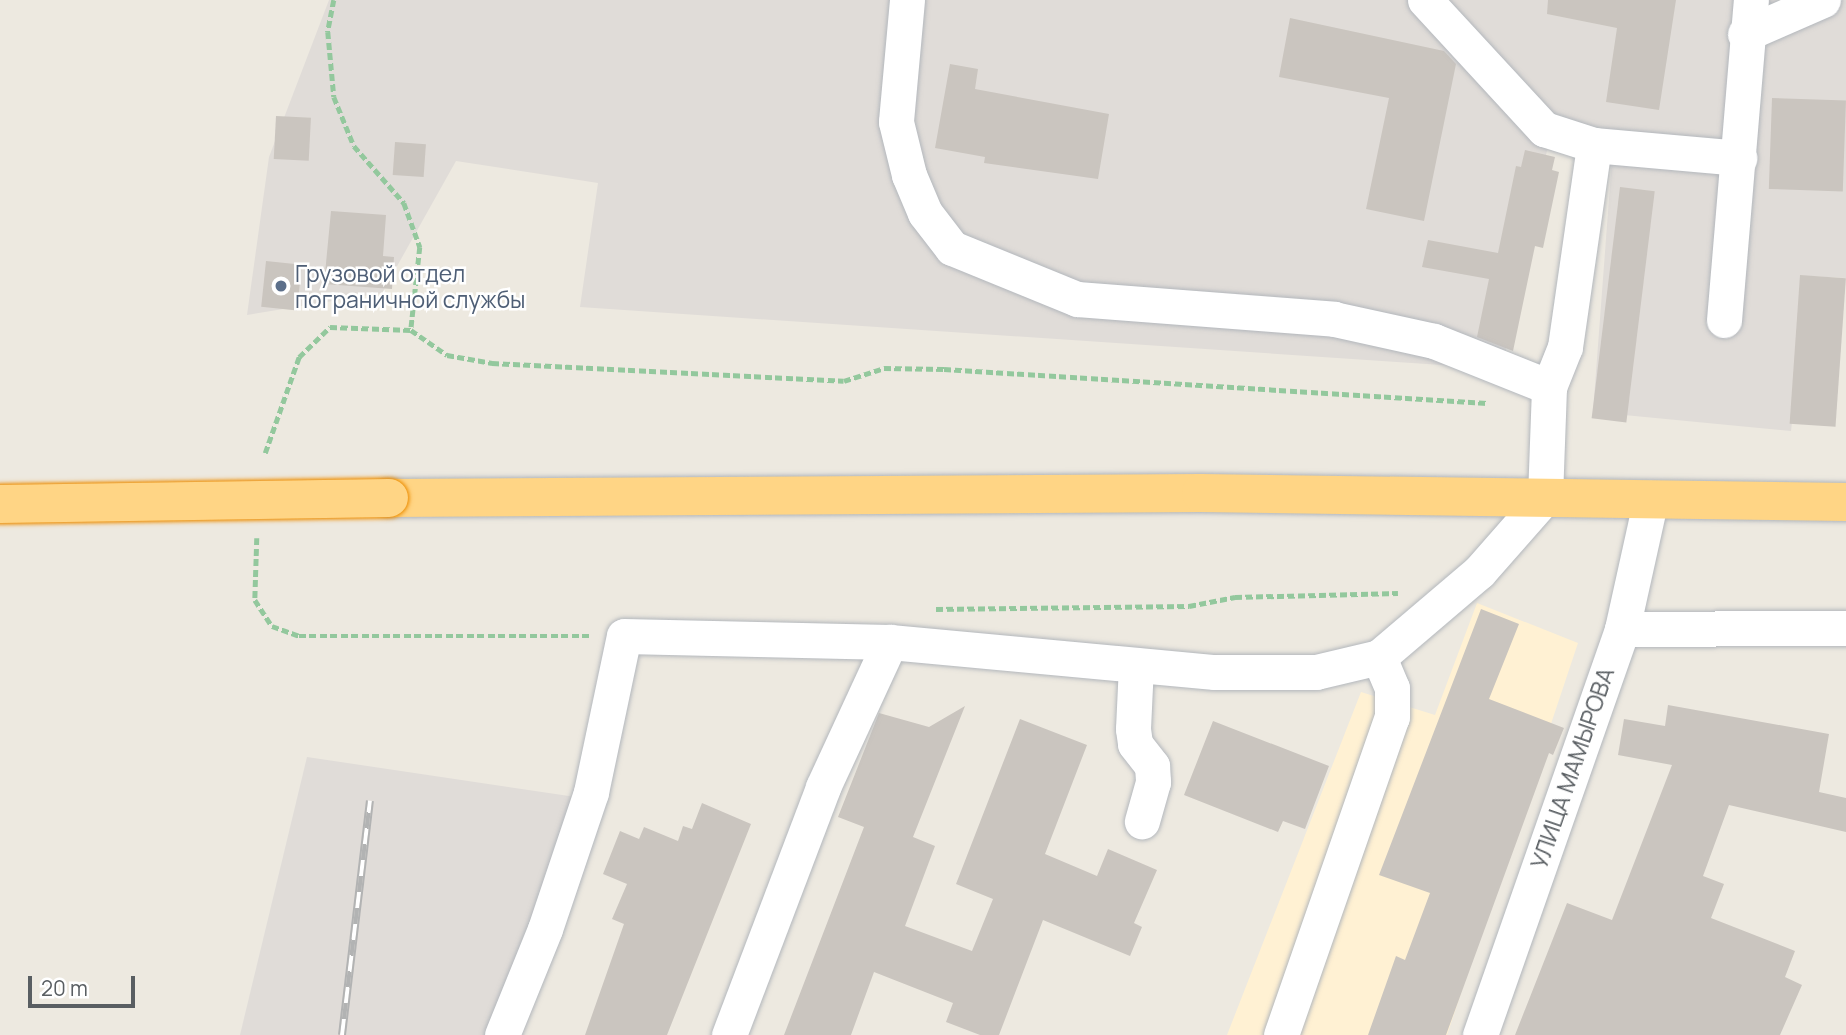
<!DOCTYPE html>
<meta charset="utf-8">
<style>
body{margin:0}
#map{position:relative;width:1846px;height:1035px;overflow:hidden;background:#ede9e0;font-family:Manrope,sans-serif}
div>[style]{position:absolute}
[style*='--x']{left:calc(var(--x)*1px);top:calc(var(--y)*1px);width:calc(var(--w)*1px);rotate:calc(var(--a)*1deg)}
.commercial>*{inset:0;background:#fff1d3}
.industrial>*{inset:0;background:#e0dcd8}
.building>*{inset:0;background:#cac5bf;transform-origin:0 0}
.path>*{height:4.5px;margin-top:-2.25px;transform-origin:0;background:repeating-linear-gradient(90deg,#93c89d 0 7px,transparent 0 10.5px)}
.roads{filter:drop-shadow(0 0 2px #b3b7bc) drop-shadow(0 0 2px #b3b7bc)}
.minor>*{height:35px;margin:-17.5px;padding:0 17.5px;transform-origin:17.5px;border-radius:17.5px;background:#fff}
.highway>*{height:38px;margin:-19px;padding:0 19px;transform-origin:19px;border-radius:19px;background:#ffd585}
.rail>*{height:8px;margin-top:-4px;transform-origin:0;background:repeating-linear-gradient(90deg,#fff 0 16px,#b2b3b3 0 32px);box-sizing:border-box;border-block:2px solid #b2b3b3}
.bridges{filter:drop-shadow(0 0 2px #ed8d00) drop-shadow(0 0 2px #ed8d00)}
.highway-bridge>*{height:38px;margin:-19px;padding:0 19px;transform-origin:19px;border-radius:19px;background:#ffd585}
.dots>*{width:19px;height:19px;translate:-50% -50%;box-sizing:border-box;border:4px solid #fff;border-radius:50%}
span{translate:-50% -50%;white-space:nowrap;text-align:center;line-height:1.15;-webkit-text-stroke:5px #fff;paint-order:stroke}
.service-label{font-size:23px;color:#4e5e75}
.left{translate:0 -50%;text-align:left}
.street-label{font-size:23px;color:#595e62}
.scale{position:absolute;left:28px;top:976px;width:107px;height:32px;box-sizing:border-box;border:4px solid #595e62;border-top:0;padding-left:9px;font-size:21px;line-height:24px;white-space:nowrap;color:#595e62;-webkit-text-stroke:5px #fff;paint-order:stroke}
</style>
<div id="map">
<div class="commercial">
<i style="clip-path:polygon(1477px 603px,1578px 643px,1447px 1035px,1227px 1035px,1361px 692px,1435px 715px)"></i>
</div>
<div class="industrial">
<i style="clip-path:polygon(329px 0,1846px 0,1846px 278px,1809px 276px,1791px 431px,1593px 412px,1614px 132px,1553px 117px,1523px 283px,1501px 369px,580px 307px,598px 183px,456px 161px,382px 293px,247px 315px,269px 157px)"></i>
<i style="clip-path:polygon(307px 757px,596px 800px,509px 1035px,240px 1035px)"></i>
</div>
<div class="building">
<i style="clip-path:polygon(1548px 0,1676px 0,1659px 110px,1606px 102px,1617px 28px,1547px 14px)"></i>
<i style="clip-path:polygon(1290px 18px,1444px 51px,1456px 64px,1424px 221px,1366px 209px,1389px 98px,1279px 77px)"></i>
<i style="clip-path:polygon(950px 64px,978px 69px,975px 89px,1109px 114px,1098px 179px,984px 163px,985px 157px,935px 148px)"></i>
<i style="left:1772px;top:98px;width:74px;height:91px;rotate:2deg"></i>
<i style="left:276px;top:116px;width:35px;height:43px;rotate:3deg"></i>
<i style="left:395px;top:142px;width:31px;height:33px;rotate:4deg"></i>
<i style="clip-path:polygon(1525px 150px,1555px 157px,1552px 170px,1559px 172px,1543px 248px,1535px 246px,1513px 351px,1477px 337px,1489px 279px,1422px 267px,1428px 240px,1498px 253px,1516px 166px,1521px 167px)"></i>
<i style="left:1620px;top:187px;width:35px;height:233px;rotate:7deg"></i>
<i style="clip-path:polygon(331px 211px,386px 215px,383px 256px,394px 257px,392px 289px,324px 284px)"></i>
<i style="left:266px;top:261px;width:36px;height:46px;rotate:6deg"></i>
<i style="left:1800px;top:275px;width:46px;height:149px;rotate:4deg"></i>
<i style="clip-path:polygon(1481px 609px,1519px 624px,1489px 699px,1564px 728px,1553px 755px,1549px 753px,1446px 1035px,1368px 1035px,1396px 956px,1405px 960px,1430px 893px,1379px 875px)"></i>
<i style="clip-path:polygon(1668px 705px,1829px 734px,1819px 792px,1846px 798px,1846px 832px,1729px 805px,1703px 876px,1724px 884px,1711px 918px,1795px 951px,1785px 977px,1802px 985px,1780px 1035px,1515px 1035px,1567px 903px,1612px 920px,1672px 765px,1618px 755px,1624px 719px,1665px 726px)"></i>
<i style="clip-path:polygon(965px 706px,913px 837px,935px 846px,905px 926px,972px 951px,993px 899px,956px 884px,1020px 719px,1087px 745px,1045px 854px,1097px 876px,1108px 849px,1157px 870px,1134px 923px,1142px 927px,1130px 956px,1043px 920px,999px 1035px,980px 1035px,946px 1022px,953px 1003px,874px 972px,851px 1035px,784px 1035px,864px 827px,838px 817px,879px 713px,929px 727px)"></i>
<i style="clip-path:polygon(1213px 721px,1329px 766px,1305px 829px,1283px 821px,1278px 832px,1184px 795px)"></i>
<i style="clip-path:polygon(702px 803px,751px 824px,667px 1035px,585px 1035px,624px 924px,612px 919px,627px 884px,603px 874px,620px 831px,639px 839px,644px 827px,678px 841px,683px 826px,692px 829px)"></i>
</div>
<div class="path">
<i style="--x:334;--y:0;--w:33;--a:101"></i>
<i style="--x:328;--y:32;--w:65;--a:84.7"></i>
<i style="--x:334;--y:97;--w:53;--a:67.8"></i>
<i style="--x:354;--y:146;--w:76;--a:48.7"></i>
<i style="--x:404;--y:203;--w:47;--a:70"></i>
<i style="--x:420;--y:247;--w:83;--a:96.2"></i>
<i style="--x:265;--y:453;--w:102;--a:-70.5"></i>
<i style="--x:299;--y:357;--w:43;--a:-44.1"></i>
<i style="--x:330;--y:327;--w:81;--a:2.1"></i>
<i style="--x:411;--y:330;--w:44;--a:34.8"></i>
<i style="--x:447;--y:355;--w:46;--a:10.1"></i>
<i style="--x:492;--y:363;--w:352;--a:2.9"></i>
<i style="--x:844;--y:381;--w:42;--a:-18"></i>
<i style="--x:884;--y:368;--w:60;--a:1"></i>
<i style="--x:944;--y:369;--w:544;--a:3.58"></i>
<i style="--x:257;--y:538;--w:62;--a:91.8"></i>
<i style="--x:255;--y:600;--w:31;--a:57"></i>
<i style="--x:272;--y:626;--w:29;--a:20"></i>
<i style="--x:299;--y:636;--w:290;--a:0"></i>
<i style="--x:936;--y:609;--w:253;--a:-0.7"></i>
<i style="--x:1189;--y:606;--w:47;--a:-11.1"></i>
<i style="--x:1235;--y:597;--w:163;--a:-1.4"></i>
</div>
<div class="roads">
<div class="minor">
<i style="--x:907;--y:0;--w:122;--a:95.2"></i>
<i style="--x:896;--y:122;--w:55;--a:76.2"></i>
<i style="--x:909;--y:175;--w:41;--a:67.2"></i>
<i style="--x:925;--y:213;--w:44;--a:52.4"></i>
<i style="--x:952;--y:248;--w:135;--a:22.2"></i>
<i style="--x:1077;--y:299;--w:258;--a:4.4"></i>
<i style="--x:1334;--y:319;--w:102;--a:12.4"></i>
<i style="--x:1434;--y:341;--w:124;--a:21.8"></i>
<i style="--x:1425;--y:0;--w:176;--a:47.3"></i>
<i style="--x:1544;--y:129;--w:52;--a:17.7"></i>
<i style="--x:1594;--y:145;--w:146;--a:5.1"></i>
<i style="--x:1745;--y:34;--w:85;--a:-23.6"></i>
<i style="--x:1724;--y:320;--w:321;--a:-85.2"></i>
<i style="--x:1622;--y:629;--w:224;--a:-0.3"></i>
<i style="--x:1136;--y:665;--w:64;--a:92.7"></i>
<i style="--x:1133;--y:729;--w:15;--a:82"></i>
<i style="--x:1135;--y:744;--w:28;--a:52"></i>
<i style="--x:1152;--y:766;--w:16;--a:86"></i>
<i style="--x:1153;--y:782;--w:41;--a:105.8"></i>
<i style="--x:502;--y:1035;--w:114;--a:-67.9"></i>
<i style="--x:545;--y:929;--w:145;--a:-71.4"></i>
<i style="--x:591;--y:792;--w:159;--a:-78.1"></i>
<i style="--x:624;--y:636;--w:266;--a:1.3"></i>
<i style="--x:890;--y:642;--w:326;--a:5.3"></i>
<i style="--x:1215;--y:672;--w:101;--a:0"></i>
<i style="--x:1316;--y:672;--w:65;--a:-13.4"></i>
<i style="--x:1379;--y:657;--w:131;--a:-40.4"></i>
<i style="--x:1479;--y:572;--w:100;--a:-48.7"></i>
<i style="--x:1545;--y:497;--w:110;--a:-87.9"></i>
<i style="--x:1549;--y:387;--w:43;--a:-68.2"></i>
<i style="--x:1565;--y:347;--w:204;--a:-81.8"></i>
<i style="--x:729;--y:1035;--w:265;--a:-69.2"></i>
<i style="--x:823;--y:787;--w:160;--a:-65.2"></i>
<i style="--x:1281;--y:1035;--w:337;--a:-70.8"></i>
<i style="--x:1392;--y:717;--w:29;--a:-90"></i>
<i style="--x:1392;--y:688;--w:34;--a:-113"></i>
<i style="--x:1480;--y:1035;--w:430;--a:-70.7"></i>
<i style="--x:1622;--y:629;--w:134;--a:-77.5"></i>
</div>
<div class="highway">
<i style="--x:389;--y:498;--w:812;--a:-0.35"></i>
<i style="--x:1201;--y:493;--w:645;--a:0.8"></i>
</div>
</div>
<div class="rail">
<i style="--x:342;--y:1035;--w:236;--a:-83.2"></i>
</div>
<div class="bridges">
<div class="highway-bridge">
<i style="--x:0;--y:504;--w:389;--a:-0.9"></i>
</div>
</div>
<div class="dots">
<i style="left:281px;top:286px;background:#5c6f8a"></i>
</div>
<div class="service-label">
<span class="left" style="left:295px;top:286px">Грузовой отдел<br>пограничной службы</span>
</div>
<div class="street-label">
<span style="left:1572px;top:768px;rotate:-71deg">УЛИЦА МАМЫРОВА</span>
</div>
<div class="scale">20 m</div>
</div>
